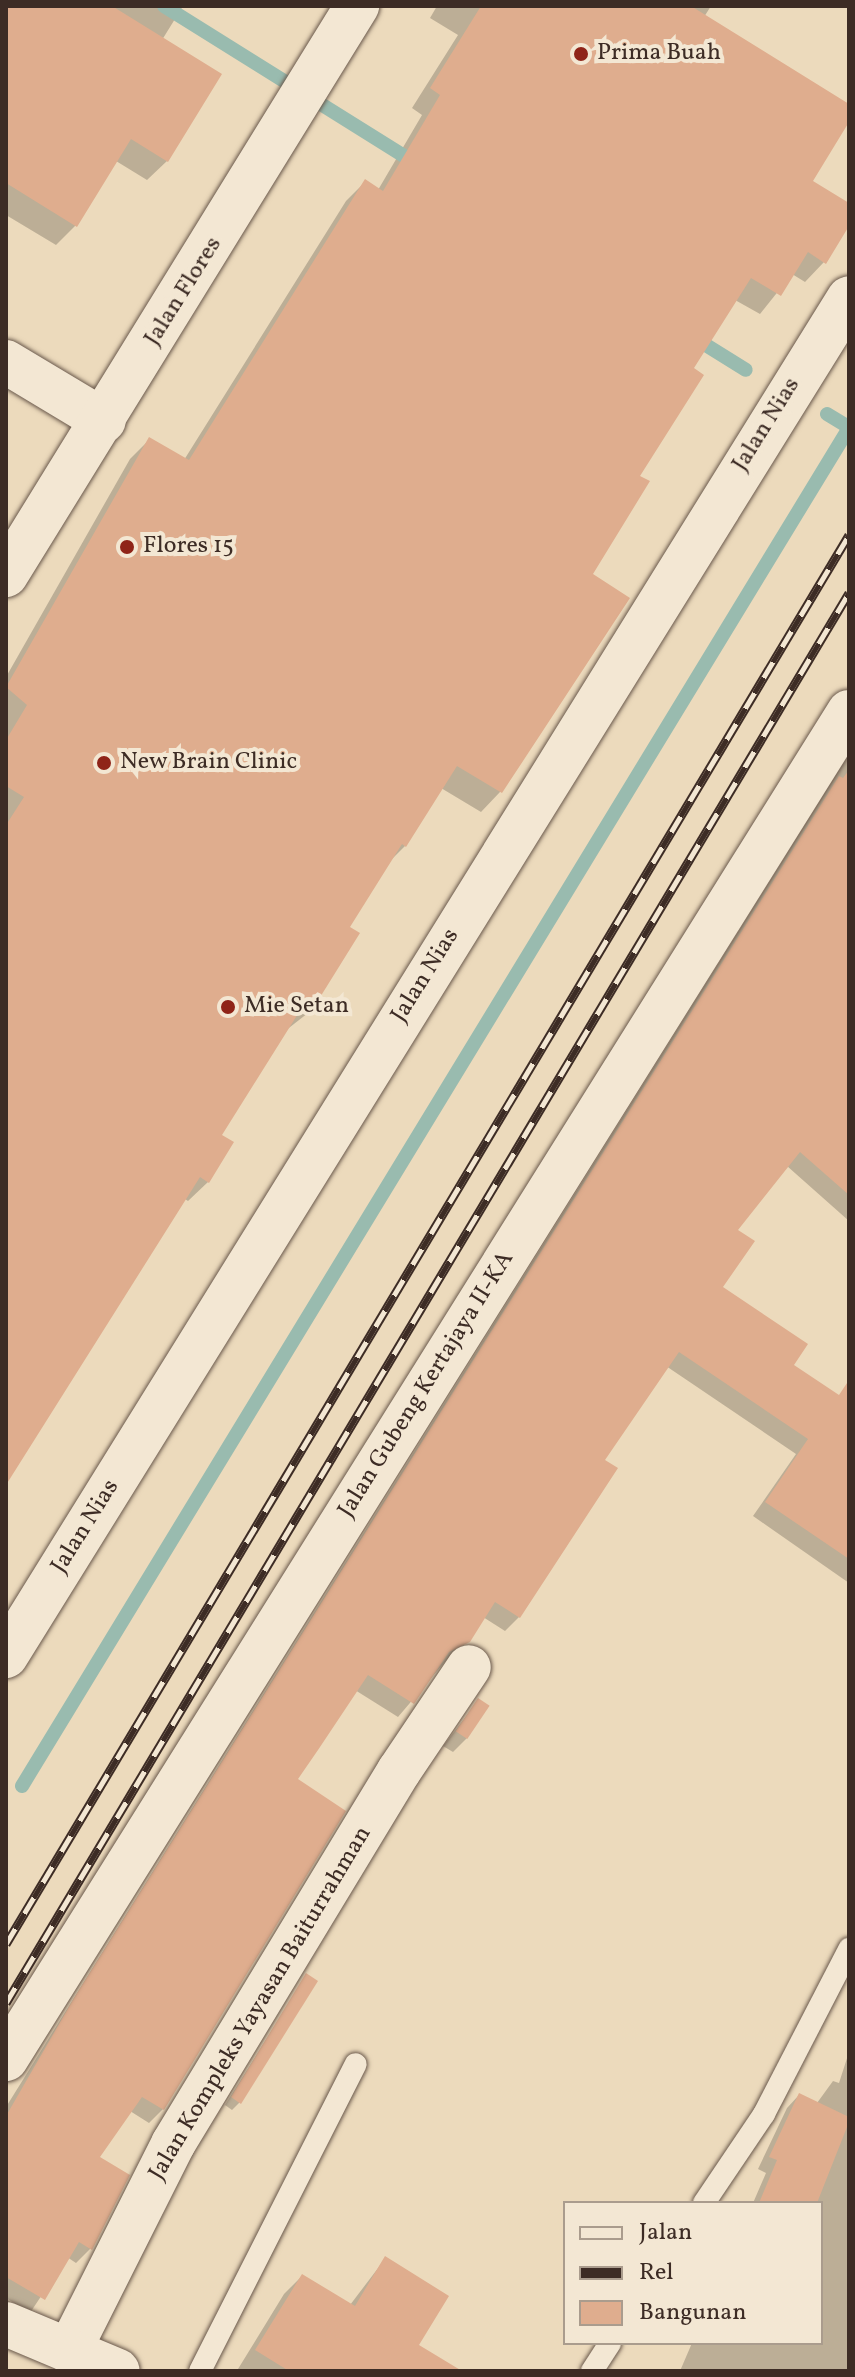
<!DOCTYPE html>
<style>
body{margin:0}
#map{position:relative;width:855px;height:2377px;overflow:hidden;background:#ecdabc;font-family:Vollkorn,serif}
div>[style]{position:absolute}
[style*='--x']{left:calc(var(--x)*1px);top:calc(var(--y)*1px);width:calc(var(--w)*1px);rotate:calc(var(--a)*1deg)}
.shadow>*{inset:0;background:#0003}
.stream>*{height:14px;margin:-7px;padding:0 7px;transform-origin:7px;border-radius:7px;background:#99bbaf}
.building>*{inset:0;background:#dfad8e;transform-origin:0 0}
.roads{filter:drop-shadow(0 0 2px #69584b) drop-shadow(0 0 2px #69584b)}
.lane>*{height:22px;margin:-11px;padding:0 11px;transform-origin:11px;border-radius:11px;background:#f3e7d3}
.street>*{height:44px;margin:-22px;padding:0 22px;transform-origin:22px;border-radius:22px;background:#f3e7d3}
.secondary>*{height:44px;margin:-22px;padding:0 22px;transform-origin:22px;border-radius:22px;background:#f3e7d3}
.rail>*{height:9px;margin-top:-4.5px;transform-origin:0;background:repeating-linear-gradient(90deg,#f3e7d3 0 18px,#3d2c25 0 36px);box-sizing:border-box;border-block:2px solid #3d2c25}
.dots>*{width:22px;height:22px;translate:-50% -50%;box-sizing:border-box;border:4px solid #f3e7d3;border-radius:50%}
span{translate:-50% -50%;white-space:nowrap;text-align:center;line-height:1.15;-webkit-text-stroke:8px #f3e7d3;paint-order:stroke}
.poi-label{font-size:24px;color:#3d2c25}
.left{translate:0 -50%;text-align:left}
.street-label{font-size:24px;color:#3d2c25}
.frame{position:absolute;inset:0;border:8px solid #3d2c25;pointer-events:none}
.legend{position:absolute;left:563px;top:2201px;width:260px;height:144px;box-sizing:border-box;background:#f3e7d3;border:2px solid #aa9c8d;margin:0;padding:10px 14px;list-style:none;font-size:24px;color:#3d2c25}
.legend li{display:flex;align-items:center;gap:16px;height:40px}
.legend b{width:40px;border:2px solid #aa9c8d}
</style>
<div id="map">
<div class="shadow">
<i style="clip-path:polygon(6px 6px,183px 6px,162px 40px,167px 161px,147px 180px,116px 161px,75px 226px,56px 245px,6px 215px)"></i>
<i style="clip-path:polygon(437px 6px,711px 6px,704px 17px,849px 107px,849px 118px,810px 181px,849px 205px,849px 222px,824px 262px,805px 282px,792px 274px,760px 314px,735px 300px,691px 369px,590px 575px,627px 598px,500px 792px,481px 812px,441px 788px,405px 846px,386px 865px,347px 927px,308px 1013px,285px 1031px,219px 1136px,208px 1182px,188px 1201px,185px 1199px,6px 1482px,6px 677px,130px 459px,150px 439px,184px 460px,346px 201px,365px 182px,378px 190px,422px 115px,412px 108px,458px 35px,430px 18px)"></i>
<i style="clip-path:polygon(849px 754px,849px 1221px,787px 1166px,735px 1230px,720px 1288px,791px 1365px,849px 1405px,849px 1583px,753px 1516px,796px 1454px,666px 1366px,603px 1460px,519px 1617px,505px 1631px,483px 1617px,398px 1717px,355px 1690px,296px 1780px,163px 2109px,149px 2123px,130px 2111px,98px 2157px,90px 2249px,76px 2263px,67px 2257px,30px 2313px,6px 2298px,6px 2107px)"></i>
<i style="clip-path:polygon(479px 1700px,467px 1738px,453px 1752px,443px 1746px)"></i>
<i style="clip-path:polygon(306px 1976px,239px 2103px,232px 2110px,225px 2105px)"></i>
<i style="clip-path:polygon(849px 2052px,849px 2371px,680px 2371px,692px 2343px,821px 2343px,821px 2203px,753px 2203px,766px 2173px,758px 2169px,787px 2108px,799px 2095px,817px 2103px,833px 2081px,839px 2083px)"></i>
<i style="clip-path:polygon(385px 2259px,404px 2371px,238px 2369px,284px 2294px,302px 2276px,350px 2305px)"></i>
</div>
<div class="stream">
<i style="--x:164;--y:6;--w:300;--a:32"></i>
<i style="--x:693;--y:337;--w:62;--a:31.9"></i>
<i style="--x:827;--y:414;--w:26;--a:31"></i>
<i style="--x:22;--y:1786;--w:1590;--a:-58.66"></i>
</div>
<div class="building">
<i style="clip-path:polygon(6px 6px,112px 6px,222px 74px,168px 162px,131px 139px,77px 227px,6px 183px)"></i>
<i style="clip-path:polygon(481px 6px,691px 6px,849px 104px,849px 122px,813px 181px,849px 203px,849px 226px,826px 264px,808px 252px,781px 296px,751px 278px,694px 368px,704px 375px,640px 476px,650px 481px,593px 574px,630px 598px,502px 793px,457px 766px,406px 847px,402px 844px,350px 927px,360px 933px,309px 1015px,301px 1009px,222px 1135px,234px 1142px,209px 1183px,200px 1177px,6px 1485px,6px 825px,24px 797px,6px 786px,6px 740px,27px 705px,6px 687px,149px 437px,189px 460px,365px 179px,383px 191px,440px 95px,430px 88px)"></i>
<i style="clip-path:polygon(849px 770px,849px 1195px,800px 1152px,738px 1230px,755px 1241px,723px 1287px,808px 1344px,794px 1365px,839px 1395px,849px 1380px,849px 1559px,765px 1502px,808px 1439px,679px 1352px,605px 1460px,618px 1468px,520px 1618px,495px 1602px,470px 1642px,449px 1652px,414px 1704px,368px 1675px,318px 1750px,298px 1779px,346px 1811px,164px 2110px,142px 2097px,100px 2157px,130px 2175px,92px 2250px,79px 2242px,45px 2300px,6px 2277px,6px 2116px,74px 1998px,839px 776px,843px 778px)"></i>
<i style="left:478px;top:1698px;width:14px;height:40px;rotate:34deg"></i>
<i style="clip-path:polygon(306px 1973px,318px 1981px,241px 2104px,231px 2097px)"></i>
<i style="clip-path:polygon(799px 2093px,849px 2117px,849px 2122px,817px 2203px,759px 2203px,777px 2160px,769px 2157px)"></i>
<i style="clip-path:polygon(385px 2256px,449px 2296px,419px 2345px,462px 2371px,289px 2371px,255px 2350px,302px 2274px,355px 2306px)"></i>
</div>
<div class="roads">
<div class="lane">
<i style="--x:704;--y:2203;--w:107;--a:-56"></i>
<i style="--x:764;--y:2114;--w:186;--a:-62.7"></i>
<i style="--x:200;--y:2371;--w:344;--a:-63.1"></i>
<i style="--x:592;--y:2371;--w:33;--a:-57"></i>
</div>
<div class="street">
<i style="--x:6;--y:362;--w:114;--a:31"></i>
<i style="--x:6;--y:575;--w:669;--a:-58.33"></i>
<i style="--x:6;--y:2059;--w:1589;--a:-57.96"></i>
<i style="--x:69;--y:2351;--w:232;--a:-63.3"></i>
<i style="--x:173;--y:2144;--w:436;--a:-58.8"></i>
<i style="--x:399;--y:1771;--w:125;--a:-56.1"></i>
</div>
<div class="secondary">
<i style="--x:6;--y:1656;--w:1598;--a:-58.17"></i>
<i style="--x:6;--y:2324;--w:121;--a:22.8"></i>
</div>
</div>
<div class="rail">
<i style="--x:6;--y:1944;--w:1642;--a:-59.11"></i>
<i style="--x:6;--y:2003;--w:1643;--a:-59.13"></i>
</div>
<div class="dots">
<i style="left:581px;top:54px;background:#8f2418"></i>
<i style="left:127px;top:547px;background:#8f2418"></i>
<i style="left:104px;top:763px;background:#8f2418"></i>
<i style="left:228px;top:1007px;background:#8f2418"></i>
</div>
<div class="poi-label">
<span class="left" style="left:597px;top:54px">Prima Buah</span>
<span class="left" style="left:143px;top:547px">Flores 15</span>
<span class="left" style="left:120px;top:763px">New Brain Clinic</span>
<span class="left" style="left:244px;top:1007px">Mie Setan</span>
</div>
<div class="street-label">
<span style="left:184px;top:292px;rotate:-58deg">Jalan Flores</span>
<span style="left:767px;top:425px;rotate:-58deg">Jalan Nias</span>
<span style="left:426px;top:976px;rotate:-58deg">Jalan Nias</span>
<span style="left:427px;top:1385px;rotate:-58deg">Jalan Gubeng Kertajaya II-KA</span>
<span style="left:86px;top:1527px;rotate:-58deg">Jalan Nias</span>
<span style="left:261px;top:2004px;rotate:-59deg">Jalan Kompleks Yayasan Baiturrahman</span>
</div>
<div class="frame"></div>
<ul class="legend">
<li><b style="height:10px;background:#f3e7d3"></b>Jalan</li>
<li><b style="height:10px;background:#3d2c25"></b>Rel</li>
<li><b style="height:22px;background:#dfad8e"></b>Bangunan</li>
</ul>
</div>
